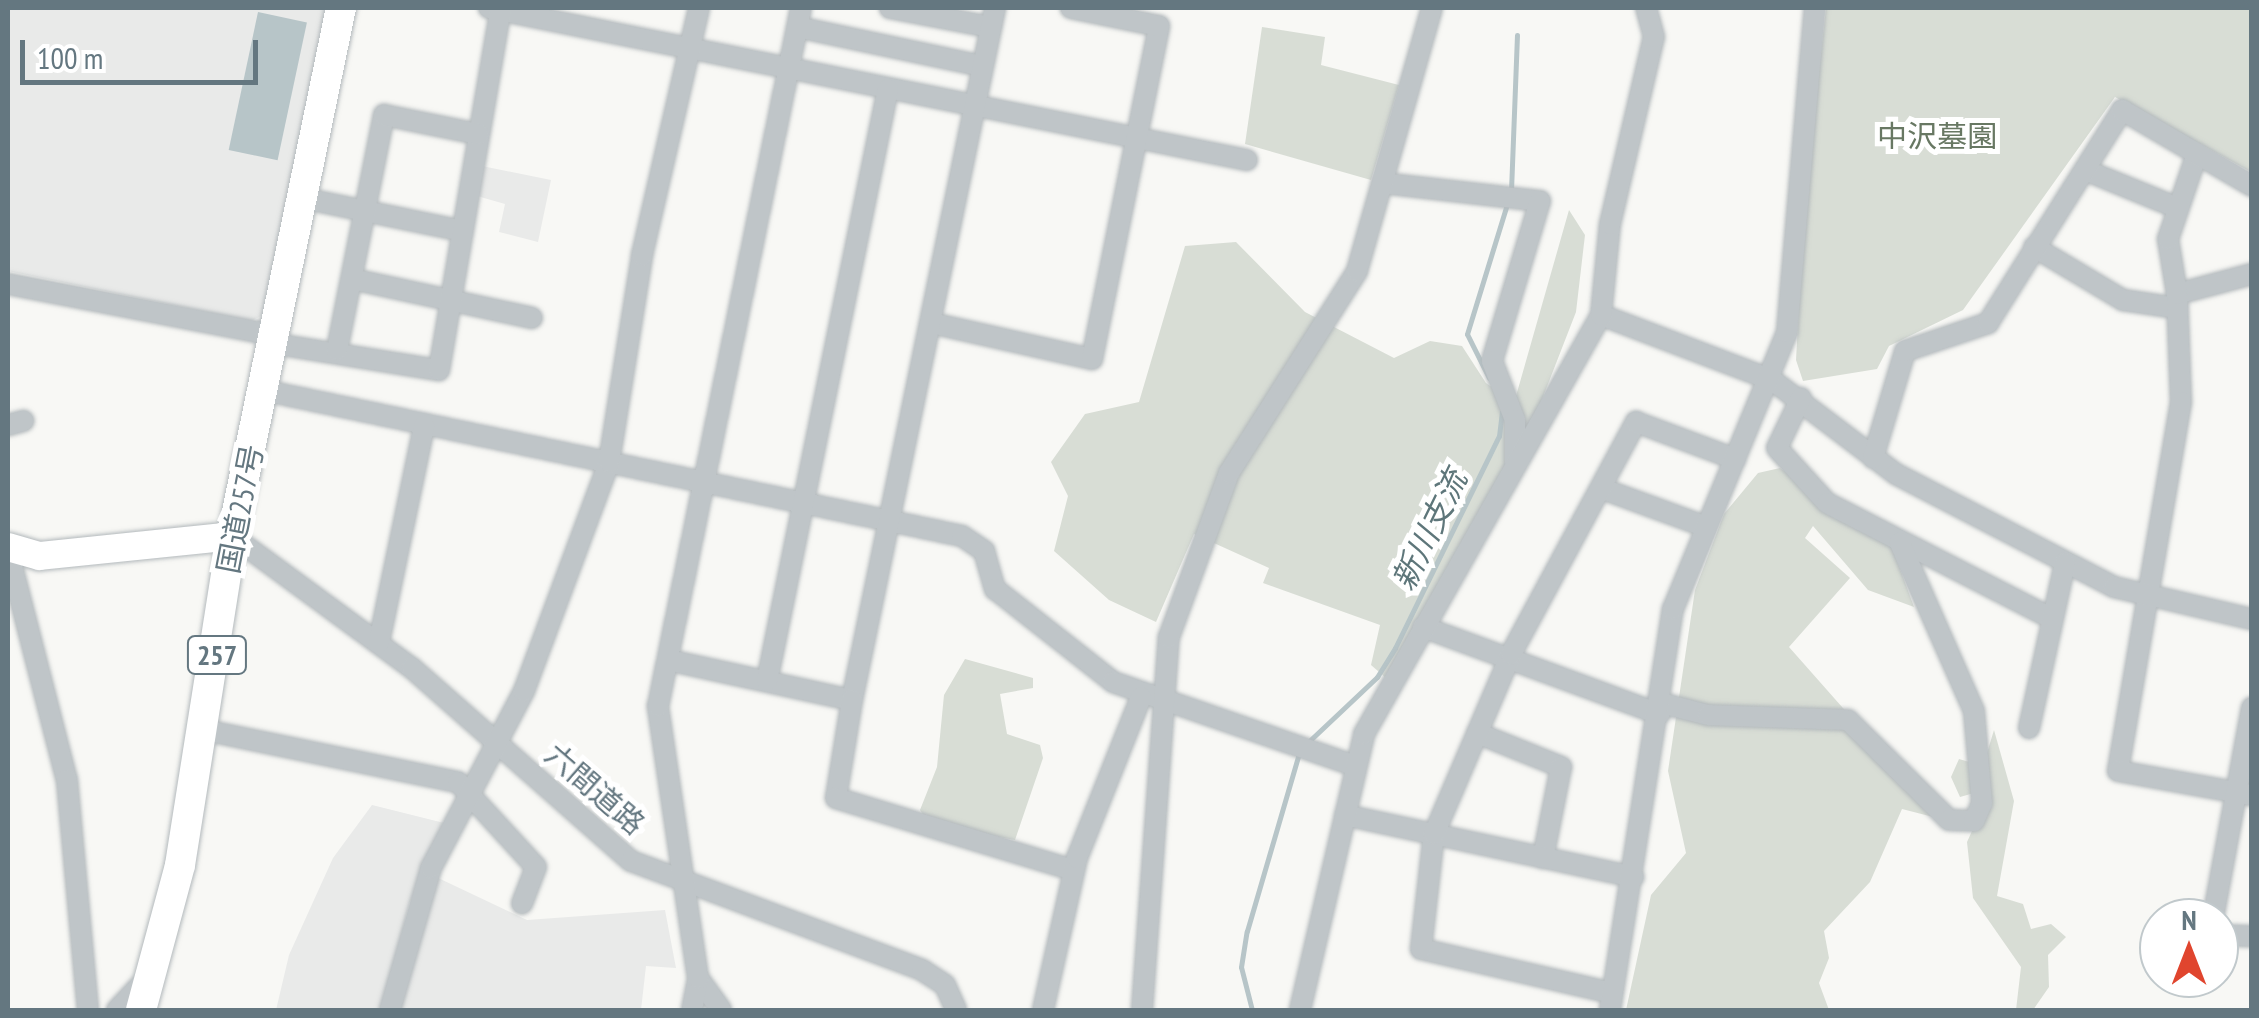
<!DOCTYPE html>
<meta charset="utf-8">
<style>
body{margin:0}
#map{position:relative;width:2259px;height:1018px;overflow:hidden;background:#f8f8f5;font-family:"PT Sans Narrow","Noto Sans JP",sans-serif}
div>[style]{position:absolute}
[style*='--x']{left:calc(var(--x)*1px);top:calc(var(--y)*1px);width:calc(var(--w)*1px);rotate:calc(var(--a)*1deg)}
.built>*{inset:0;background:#e9eae9}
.green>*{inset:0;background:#d8ddd5}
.water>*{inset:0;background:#b7c5c8;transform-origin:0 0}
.stream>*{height:5px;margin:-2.5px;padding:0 2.5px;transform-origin:2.5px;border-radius:2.5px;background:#b7c5c8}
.roads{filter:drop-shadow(0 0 2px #b3b9bc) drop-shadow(0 0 2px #b3b9bc)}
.minor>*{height:20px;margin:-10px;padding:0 10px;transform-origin:10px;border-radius:10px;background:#bfc5c8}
.major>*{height:28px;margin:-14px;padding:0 14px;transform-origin:14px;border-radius:14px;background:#fff}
.highway>*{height:30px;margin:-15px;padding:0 15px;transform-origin:15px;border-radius:15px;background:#fff}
span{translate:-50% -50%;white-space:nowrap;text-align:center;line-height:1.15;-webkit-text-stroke:10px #fff;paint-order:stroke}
.shield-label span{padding:2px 8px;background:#fff;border:2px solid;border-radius:8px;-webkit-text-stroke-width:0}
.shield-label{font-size:28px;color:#647780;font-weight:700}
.park-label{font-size:30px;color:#687863}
.street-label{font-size:30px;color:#647780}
.water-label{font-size:32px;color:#5e767a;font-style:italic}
.frame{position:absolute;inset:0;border:10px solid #647780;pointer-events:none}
.north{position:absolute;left:2139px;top:898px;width:100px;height:100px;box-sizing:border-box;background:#fff;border:2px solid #c1c9cc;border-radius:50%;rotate:0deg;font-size:28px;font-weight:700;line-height:40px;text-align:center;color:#647780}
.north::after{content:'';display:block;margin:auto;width:35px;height:45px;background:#e0452e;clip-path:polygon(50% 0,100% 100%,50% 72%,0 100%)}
.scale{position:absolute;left:20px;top:40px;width:238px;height:45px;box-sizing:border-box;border:5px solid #647780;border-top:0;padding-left:12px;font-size:30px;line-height:35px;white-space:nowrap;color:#647780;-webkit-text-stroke:8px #fff;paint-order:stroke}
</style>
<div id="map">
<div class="built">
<i style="clip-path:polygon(8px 8px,327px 8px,267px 313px,251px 321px,8px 271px)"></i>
<i style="clip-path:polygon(477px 165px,551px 180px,538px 242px,499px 232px,505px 204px,470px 194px)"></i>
<i style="clip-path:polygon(372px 805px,444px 823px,409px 904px,382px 1010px,276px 1010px,289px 955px,333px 858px)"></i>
<i style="clip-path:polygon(434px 876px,527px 920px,665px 910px,676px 968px,646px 966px,641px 1010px,391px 1010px)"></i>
</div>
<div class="green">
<i style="clip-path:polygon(1826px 8px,2251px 8px,2251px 172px,2115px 97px,1963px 310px,1889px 346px,1877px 369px,1803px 381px,1796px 360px,1805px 199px)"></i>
<i style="clip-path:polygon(1262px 27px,1325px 37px,1321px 65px,1399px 85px,1371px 180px,1245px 144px)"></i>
<i style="clip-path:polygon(1569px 210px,1585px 235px,1576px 312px,1541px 402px,1386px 678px,1371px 665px,1380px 625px,1263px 583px,1269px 568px,1194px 534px,1156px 622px,1109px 600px,1054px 551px,1068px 496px,1051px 462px,1085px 414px,1139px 402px,1185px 246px,1236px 242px,1305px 312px,1394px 358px,1430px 341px,1462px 346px,1486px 383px,1514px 403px)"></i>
<i style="clip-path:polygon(1780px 468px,1891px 544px,1914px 607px,1868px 590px,1813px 526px,1805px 538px,1850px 578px,1789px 647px,1941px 819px,1902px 809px,1870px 882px,1824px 931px,1829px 958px,1819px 983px,1829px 1010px,1626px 1010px,1651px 895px,1686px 853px,1668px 771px,1695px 590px,1724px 514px,1758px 473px)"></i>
<i style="clip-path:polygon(965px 659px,1033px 678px,1033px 688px,1000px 694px,1007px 734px,1040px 745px,1043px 758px,1015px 840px,929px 824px,920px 810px,937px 767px,944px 695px)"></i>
<i style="clip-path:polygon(1994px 730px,2014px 801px,1997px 896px,2023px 904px,2031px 929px,2051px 924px,2066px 937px,2048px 955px,2049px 987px,2033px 1010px,2016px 1010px,2021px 967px,1973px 898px,1967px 842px,1983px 807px,1974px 793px,1960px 797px,1951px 777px,1959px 759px,1983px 766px)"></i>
</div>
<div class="water">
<i style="left:258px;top:12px;width:50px;height:141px;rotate:12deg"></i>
</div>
<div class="stream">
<i style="--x:1511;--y:191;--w:156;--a:-87.8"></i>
<i style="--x:1489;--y:378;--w:49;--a:-116.6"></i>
<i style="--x:1467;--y:334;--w:139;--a:-72.9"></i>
<i style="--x:1306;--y:744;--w:98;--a:-43.3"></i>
<i style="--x:1377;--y:677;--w:34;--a:-58"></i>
<i style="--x:1395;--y:648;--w:236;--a:-63.9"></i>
<i style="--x:1499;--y:436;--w:24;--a:-83"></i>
<i style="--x:1252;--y:1010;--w:44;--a:-104.3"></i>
<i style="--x:1241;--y:967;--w:36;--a:-81"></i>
<i style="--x:1247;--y:931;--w:185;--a:-73.7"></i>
</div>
<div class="roads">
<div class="minor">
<i style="--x:489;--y:8;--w:773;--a:11.34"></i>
<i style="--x:890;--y:8;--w:103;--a:10.7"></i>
<i style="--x:797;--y:27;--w:189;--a:11.9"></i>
<i style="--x:2085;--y:170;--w:97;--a:22.3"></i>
<i style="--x:1382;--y:183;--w:159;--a:6.5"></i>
<i style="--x:1540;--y:201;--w:167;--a:106.7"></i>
<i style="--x:1492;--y:361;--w:63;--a:68.7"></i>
<i style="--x:1515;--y:420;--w:42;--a:90"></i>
<i style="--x:302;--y:198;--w:164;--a:11.6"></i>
<i style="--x:2034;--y:247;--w:104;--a:30.8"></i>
<i style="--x:2123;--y:300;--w:55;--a:8.4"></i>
<i style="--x:2252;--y:274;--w:78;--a:165.1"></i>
<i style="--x:2177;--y:294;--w:108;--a:87.9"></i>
<i style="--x:2181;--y:402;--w:374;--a:99.7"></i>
<i style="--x:2118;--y:771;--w:136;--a:10.2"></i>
<i style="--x:352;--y:279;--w:184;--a:12.2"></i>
<i style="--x:8;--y:284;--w:269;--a:10.9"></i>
<i style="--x:2177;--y:294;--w:56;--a:-99.3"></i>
<i style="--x:2168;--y:239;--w:90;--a:-71.2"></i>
<i style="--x:1601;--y:315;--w:183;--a:20.8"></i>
<i style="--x:1772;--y:380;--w:156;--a:37.2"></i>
<i style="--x:1896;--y:474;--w:246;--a:27.4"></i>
<i style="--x:2114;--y:587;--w:142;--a:13.1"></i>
<i style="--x:931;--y:323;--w:165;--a:12.6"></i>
<i style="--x:1092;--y:359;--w:340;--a:-78.6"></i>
<i style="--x:1159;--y:26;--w:90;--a:-168.4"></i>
<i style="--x:270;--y:343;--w:171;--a:9.1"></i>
<i style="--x:439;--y:370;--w:367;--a:-80.3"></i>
<i style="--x:337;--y:350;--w:240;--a:-78.7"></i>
<i style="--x:384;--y:115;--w:96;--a:11.4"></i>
<i style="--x:262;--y:390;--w:715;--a:11.78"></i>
<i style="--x:962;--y:536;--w:27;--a:34"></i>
<i style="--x:984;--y:551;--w:40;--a:74"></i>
<i style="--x:995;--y:589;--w:150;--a:38.2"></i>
<i style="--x:1113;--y:682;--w:257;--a:19.1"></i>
<i style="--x:1801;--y:398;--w:55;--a:115.6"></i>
<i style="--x:1777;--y:448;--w:74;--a:47.7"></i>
<i style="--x:1827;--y:503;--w:252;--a:27.2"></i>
<i style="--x:8;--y:425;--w:16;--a:-15"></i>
<i style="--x:1873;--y:458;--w:112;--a:-73.3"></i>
<i style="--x:1905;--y:351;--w:88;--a:-18.6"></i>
<i style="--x:1988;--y:323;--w:252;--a:-57.8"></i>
<i style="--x:2122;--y:110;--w:151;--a:30.3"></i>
<i style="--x:1603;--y:489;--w:108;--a:20.1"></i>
<i style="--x:232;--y:536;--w:223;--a:36.3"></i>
<i style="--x:412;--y:668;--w:292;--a:41.4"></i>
<i style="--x:631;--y:861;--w:311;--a:20.5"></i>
<i style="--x:922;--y:970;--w:27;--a:33"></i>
<i style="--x:945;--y:985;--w:27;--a:66"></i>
<i style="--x:8;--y:551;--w:236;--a:75.6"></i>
<i style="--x:67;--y:780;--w:231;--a:84.8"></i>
<i style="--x:1423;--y:627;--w:252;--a:20.2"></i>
<i style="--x:379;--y:642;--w:221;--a:-78.2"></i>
<i style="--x:668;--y:660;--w:188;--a:12.3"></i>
<i style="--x:852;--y:700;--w:707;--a:-78.32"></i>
<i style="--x:767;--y:681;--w:604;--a:-78.45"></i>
<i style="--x:852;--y:700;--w:99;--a:99.3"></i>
<i style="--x:836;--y:798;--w:248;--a:16.9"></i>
<i style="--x:1661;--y:703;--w:49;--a:14.3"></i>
<i style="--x:1708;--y:715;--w:140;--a:2"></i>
<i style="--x:1848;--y:720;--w:142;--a:44.7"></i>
<i style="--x:1949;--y:820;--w:25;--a:2"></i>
<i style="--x:1974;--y:821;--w:20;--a:-66"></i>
<i style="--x:1982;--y:803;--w:92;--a:-95"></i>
<i style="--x:1974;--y:711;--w:184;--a:-113.8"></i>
<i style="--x:2029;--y:728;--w:169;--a:-77.7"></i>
<i style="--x:204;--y:730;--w:259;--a:11.6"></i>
<i style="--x:458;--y:782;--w:115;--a:47.5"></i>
<i style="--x:536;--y:867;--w:39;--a:111"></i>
<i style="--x:1477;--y:733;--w:91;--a:22"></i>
<i style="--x:1561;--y:767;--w:93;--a:101.2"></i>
<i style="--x:1345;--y:815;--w:295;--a:12.1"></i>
<i style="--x:2213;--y:918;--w:214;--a:-79.5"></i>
<i style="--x:2219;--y:935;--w:33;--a:2"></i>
<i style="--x:698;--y:978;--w:39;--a:54"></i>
<i style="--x:1612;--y:993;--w:196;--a:-167"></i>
<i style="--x:1421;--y:949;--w:116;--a:-83.6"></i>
<i style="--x:1434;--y:834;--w:196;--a:-66.8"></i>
<i style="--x:1511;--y:654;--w:264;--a:-61.7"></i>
<i style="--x:1636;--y:422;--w:106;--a:20.5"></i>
<i style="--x:117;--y:1010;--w:42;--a:-46.9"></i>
<i style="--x:390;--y:1010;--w:148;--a:-73.9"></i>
<i style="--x:431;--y:868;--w:200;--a:-62.3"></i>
<i style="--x:524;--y:691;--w:244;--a:-69.6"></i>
<i style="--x:609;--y:462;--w:210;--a:-80.9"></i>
<i style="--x:642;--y:255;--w:253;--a:-77"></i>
<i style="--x:692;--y:1010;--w:33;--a:-79"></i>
<i style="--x:698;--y:978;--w:275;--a:-98.4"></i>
<i style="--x:658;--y:706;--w:712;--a:-78.42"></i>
<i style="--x:1043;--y:1010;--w:156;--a:-77.4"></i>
<i style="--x:1077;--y:858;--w:173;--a:-68.3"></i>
<i style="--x:1142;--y:1010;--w:374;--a:-85.9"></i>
<i style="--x:1169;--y:637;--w:175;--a:-69.9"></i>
<i style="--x:1229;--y:473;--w:239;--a:-57.6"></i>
<i style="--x:1357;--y:271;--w:273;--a:-74.1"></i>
<i style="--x:1300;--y:1010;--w:283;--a:-76.9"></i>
<i style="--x:1364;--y:734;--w:481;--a:-60.5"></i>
<i style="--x:1601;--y:315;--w:91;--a:-84.4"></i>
<i style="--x:1610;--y:224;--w:192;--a:-76.8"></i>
<i style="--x:1654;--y:37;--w:30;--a:-105"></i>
<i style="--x:1610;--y:1010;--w:406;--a:-81.1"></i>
<i style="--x:1673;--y:609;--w:300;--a:-67.6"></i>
<i style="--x:1787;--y:332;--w:325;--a:-85.1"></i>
</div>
<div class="major">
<i style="--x:8;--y:547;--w:33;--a:16"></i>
<i style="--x:40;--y:556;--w:193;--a:-5.9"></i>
</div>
<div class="highway">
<i style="--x:141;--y:1010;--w:150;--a:-74.9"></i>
<i style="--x:180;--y:865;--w:333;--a:-81"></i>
<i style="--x:232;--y:536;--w:539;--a:-78.34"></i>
</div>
</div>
<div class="shield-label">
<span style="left:217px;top:655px">257</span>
</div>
<div class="park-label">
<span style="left:1937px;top:136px">中沢墓園</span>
</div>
<div class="street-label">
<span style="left:240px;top:509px;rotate:-79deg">国道257号</span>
<span style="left:595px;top:789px;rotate:41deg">六間道路</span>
</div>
<div class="water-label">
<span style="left:1429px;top:530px;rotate:-64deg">新川支流</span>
</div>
<div class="frame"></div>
<div class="north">N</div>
<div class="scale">100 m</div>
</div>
